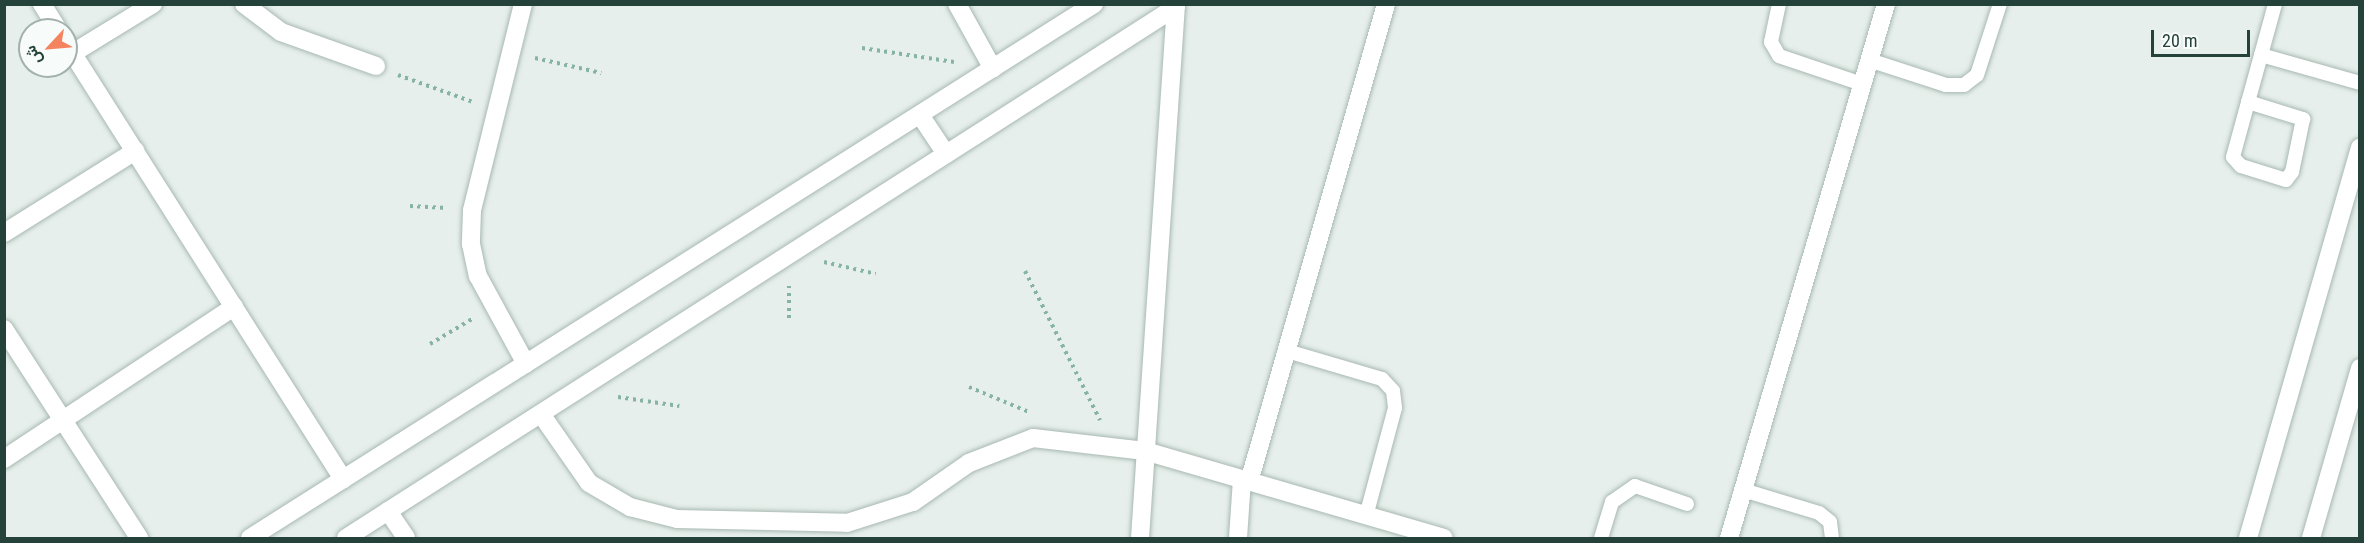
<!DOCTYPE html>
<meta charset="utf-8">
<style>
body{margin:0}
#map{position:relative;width:2364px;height:543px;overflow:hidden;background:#e6efeb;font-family:"Roboto Condensed",Vazirmatn,sans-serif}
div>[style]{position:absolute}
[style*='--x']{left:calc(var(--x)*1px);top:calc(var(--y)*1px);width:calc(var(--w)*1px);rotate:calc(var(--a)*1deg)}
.path>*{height:4px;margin-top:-2px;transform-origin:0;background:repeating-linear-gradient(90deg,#86b3a5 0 3px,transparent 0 7.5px)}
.roads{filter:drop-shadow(0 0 2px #a8b8b2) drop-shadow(0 0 2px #a8b8b2)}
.service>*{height:14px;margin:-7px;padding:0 7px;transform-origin:7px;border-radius:7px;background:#fff}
.minor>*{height:18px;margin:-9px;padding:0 9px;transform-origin:9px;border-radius:9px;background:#fff}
span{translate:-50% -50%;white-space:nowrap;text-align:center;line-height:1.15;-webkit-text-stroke:6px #f7fbf9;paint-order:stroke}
.frame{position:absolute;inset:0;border:6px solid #24423a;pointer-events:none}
.north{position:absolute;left:18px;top:18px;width:60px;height:60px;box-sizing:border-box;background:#f7fbf9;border:2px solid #a3b1ad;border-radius:50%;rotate:244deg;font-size:16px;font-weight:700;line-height:24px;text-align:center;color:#24423a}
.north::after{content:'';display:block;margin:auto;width:21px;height:27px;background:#f4845f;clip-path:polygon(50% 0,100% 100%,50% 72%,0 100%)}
.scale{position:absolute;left:2151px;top:30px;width:99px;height:27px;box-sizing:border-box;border:3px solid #24423a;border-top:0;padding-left:8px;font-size:18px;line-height:21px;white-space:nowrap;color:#24423a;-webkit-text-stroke:4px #f7fbf9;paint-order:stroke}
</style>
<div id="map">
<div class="path">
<i style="--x:862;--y:48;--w:93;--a:8.7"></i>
<i style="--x:535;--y:58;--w:68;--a:12.8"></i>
<i style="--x:398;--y:75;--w:80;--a:19.8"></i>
<i style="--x:410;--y:206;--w:37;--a:3"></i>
<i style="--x:824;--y:262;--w:53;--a:13"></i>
<i style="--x:1025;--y:271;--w:167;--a:63.3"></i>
<i style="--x:789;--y:318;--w:32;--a:-90"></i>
<i style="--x:430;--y:344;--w:49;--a:-30.8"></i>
<i style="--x:969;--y:387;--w:65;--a:22.6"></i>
<i style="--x:618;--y:397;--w:62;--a:8.4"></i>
</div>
<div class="roads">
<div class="service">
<i style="--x:1779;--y:4;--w:39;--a:102"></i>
<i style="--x:1771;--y:42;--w:16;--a:60"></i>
<i style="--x:1779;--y:56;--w:88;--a:18.6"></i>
<i style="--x:2261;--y:55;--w:103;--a:15.8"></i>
<i style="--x:1869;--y:60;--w:81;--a:18"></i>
<i style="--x:1946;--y:85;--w:18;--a:0"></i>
<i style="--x:1964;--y:85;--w:16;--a:-38"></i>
<i style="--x:1977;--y:75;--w:75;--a:-72.1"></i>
<i style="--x:2248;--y:102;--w:58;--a:17.2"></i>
<i style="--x:2303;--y:119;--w:54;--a:101.7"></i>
<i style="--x:2292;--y:172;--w:10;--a:127"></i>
<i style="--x:2286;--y:180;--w:47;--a:-162.7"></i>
<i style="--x:2241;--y:166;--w:12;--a:-132"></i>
<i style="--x:2233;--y:157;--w:57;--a:-74.7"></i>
<i style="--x:2248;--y:102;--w:49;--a:-74.5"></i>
<i style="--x:2261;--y:55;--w:53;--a:-74.6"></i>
<i style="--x:1287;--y:351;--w:99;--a:16.4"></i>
<i style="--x:1382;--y:379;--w:16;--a:47"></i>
<i style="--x:1393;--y:391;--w:17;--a:83"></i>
<i style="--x:1395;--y:408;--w:112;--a:105"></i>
<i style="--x:1743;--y:490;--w:79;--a:16.8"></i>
<i style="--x:1819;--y:513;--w:14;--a:39"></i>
<i style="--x:1830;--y:522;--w:16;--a:83"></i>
<i style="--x:1601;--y:538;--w:38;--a:-73"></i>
<i style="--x:1612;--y:502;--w:28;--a:-35"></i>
<i style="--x:1635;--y:486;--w:55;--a:19.1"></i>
</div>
<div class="minor">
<i style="--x:42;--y:4;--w:31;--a:58"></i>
<i style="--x:244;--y:4;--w:46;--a:37.1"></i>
<i style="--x:281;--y:32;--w:101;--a:19.7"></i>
<i style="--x:523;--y:4;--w:212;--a:103.9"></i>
<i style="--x:472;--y:210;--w:34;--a:92"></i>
<i style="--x:471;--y:244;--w:33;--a:78"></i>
<i style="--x:478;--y:276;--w:100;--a:61.4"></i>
<i style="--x:957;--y:4;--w:74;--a:61"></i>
<i style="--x:66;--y:43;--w:517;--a:57.57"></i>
<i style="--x:73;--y:53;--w:94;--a:-31.5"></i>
<i style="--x:920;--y:115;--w:47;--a:56.3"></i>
<i style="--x:4;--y:233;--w:155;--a:-32"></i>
<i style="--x:4;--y:329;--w:249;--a:57.1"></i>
<i style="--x:541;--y:414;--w:84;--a:55.2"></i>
<i style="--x:589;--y:483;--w:48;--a:30.3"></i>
<i style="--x:630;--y:507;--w:49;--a:14.3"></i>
<i style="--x:677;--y:519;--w:170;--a:1.3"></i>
<i style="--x:847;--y:523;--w:69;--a:-17.7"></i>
<i style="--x:913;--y:502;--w:68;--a:-34.9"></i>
<i style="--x:969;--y:463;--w:69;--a:-21.3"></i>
<i style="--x:1033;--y:438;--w:113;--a:6.6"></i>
<i style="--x:1145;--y:451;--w:311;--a:16.2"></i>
<i style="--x:4;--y:459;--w:276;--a:-33.5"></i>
<i style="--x:1249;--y:482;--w:497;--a:-74"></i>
<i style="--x:388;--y:511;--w:32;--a:56"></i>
<i style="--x:250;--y:538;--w:999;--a:-32.32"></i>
<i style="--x:346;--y:538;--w:985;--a:-32.61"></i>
<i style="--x:1140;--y:538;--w:535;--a:-86.14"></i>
<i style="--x:1238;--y:538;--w:58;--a:-86.1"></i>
<i style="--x:1729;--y:538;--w:557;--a:-73.62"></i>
<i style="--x:2248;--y:538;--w:406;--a:-74"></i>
<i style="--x:2311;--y:538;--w:177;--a:-73.9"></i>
</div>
</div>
<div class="frame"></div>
<div class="north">ش</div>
<div class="scale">20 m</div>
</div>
